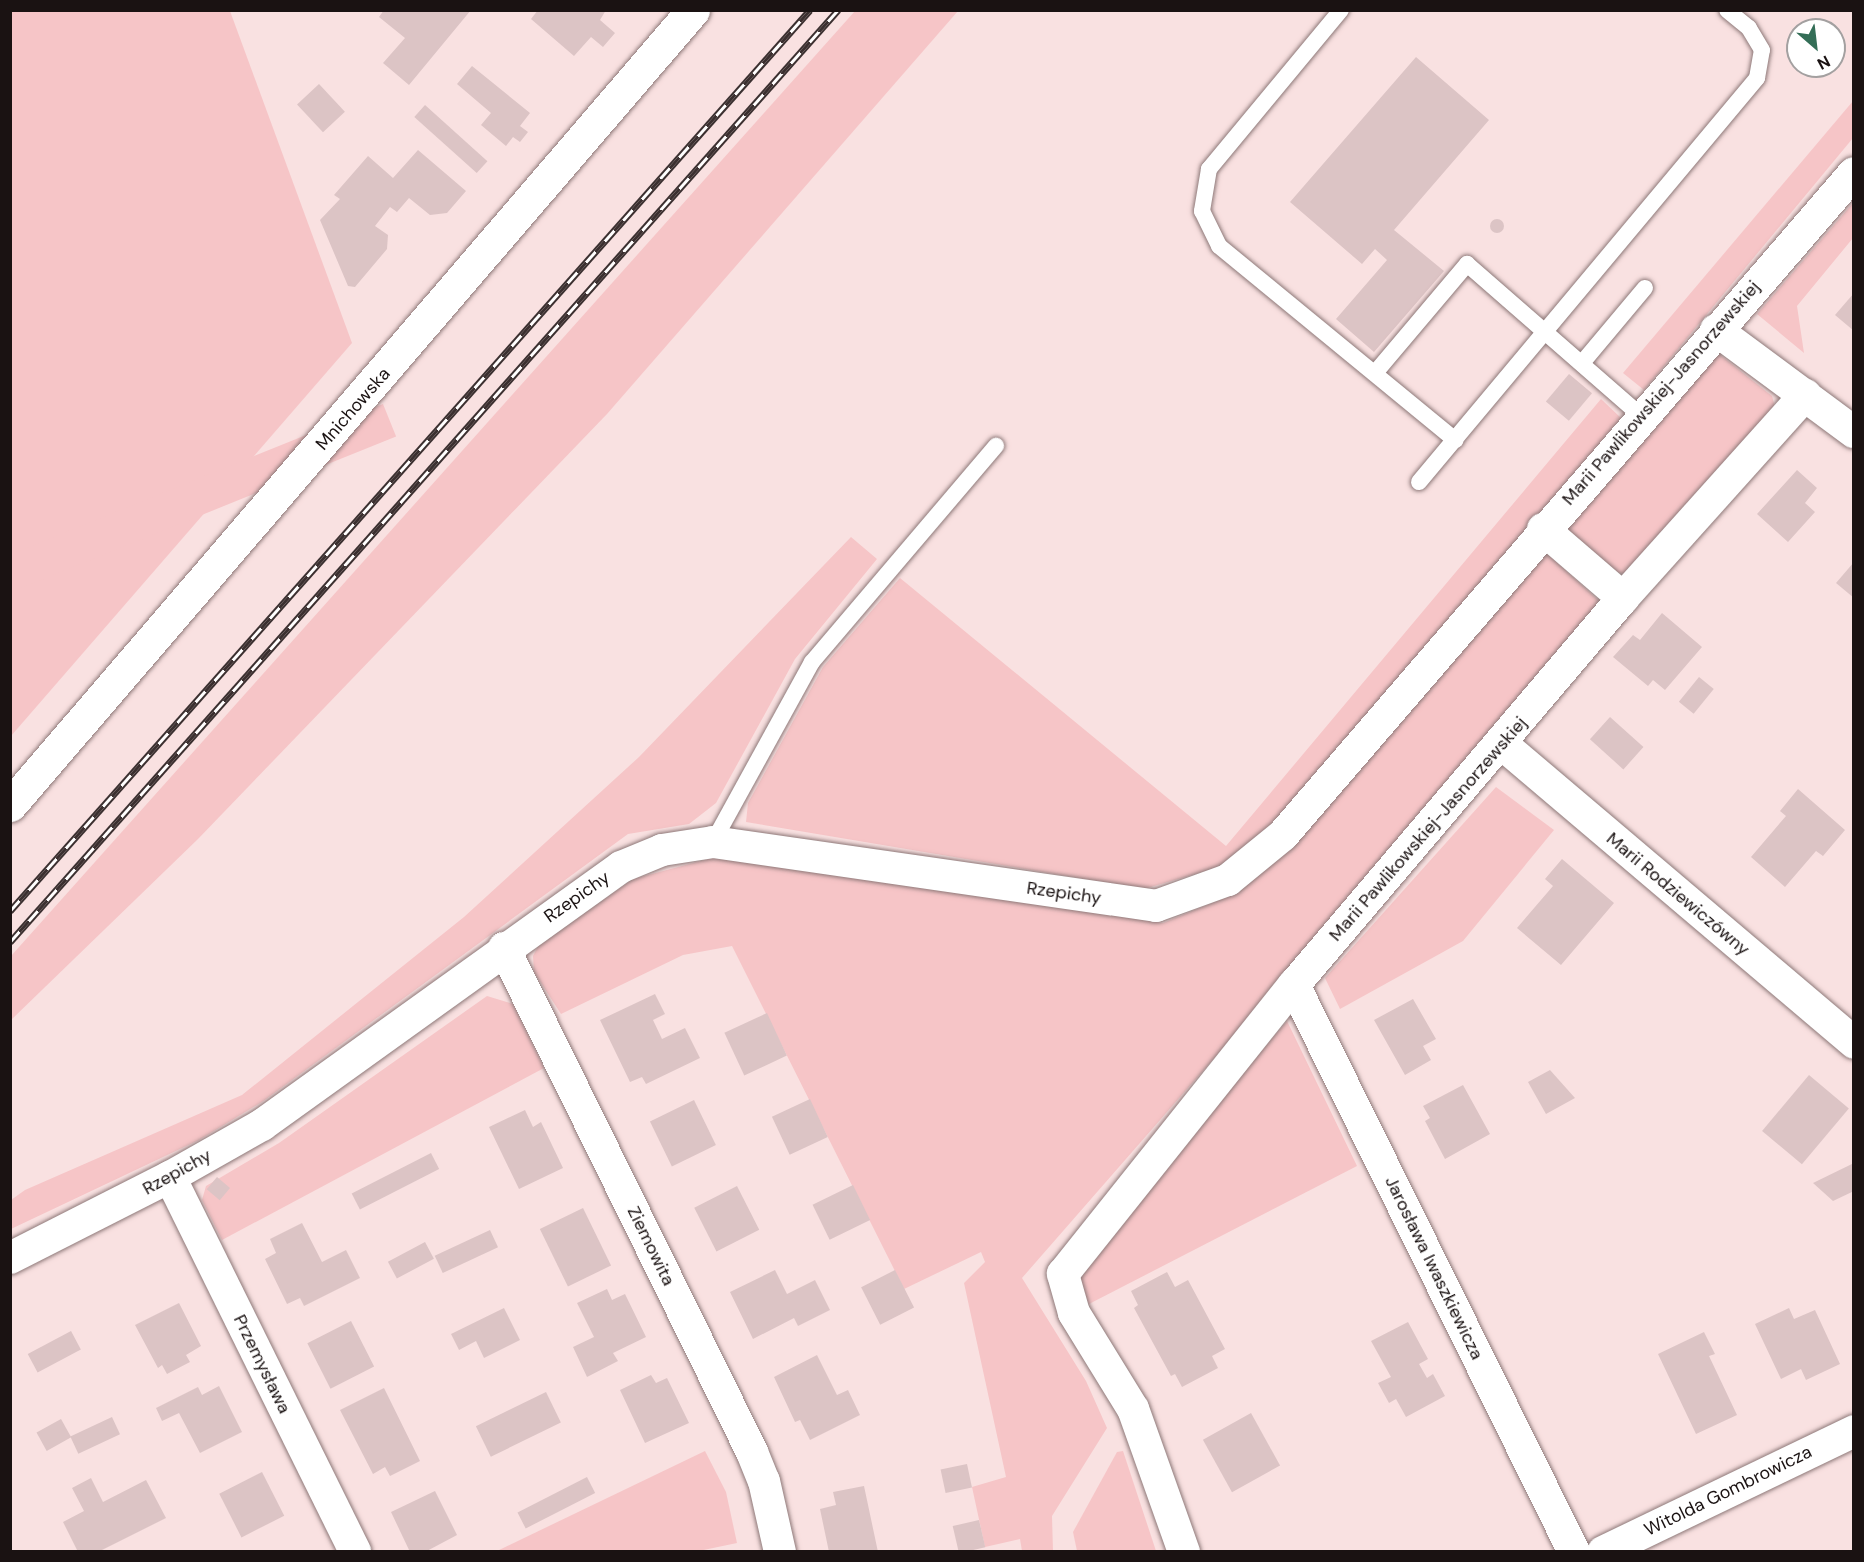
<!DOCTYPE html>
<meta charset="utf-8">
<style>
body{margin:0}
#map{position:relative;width:1864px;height:1562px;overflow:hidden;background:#f9e1e1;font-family:"DM Sans",sans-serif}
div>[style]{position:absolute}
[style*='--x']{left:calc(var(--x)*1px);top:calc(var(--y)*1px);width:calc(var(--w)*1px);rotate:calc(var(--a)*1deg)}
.green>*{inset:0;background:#f6c5c7;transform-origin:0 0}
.building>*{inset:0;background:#dcc4c5;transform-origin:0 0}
.round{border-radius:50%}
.roads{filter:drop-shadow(0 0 2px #8d7878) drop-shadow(0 0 2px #8d7878)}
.service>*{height:16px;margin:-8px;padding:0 8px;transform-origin:8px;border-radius:8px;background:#fff}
.minor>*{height:32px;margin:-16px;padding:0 16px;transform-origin:16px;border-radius:16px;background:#fff}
.tertiary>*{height:33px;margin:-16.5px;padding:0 16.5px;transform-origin:16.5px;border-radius:16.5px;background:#fff}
.rail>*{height:7px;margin-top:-3.5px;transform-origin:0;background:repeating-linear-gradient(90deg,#fff 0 14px,#3b3030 0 28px);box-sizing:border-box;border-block:2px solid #3b3030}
span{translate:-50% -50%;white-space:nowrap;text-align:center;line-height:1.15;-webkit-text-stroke:5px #fff;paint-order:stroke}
.street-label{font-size:18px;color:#1a1212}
.frame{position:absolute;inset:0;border:12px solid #1a1212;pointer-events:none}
.north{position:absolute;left:1786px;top:18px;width:60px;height:60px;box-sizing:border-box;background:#fff;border:2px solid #a3a0a0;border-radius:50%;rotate:152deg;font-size:16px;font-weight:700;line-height:24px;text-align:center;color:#1a1212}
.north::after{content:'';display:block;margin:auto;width:21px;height:27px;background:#346e57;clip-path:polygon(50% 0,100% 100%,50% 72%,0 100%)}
</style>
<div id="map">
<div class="green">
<i style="clip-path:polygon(12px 11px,230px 11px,352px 343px,11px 736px)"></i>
<i style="clip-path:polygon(855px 11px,958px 11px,607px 414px,198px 839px,11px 1020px,11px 956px)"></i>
<i style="clip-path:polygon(1853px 101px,1853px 138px,1644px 390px,1623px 373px)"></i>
<i style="clip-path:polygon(1853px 203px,1853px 238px,1797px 306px,1804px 353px,1757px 314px)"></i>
<i style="clip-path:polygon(1714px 350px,1772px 396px,1776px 411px,1633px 574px,1615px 572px,1561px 527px)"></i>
<i style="clip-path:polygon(1601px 399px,1621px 418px,1280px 818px,1226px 865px,1144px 889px,746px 822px,748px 803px,823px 667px,900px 578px,1226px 846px)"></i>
<i style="left:383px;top:404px;width:35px;height:568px;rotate:68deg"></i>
<i style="clip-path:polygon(851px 537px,877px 559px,795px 659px,716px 803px,689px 824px,628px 834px,262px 1102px,199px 1140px,11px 1229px,11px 1200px,25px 1190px,242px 1095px,464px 917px,639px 757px)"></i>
<i style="clip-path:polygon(1543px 550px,1598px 600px,1595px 622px,1022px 1278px,1086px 1381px,1107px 1428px,1052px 1516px,1053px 1551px,1022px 1551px,1020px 1539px,985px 1547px,972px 1487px,1006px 1477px,964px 1283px,985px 1262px,981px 1252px,904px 1289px,732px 946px,683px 955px,561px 1014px,534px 972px,533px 956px,538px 946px,633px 879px,712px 858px,755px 860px,1163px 923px,1239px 892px,1297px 842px)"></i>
<i style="clip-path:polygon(1496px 787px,1554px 830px,1463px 941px,1340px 1009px,1325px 978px)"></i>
<i style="clip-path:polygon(487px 996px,513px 1004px,544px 1068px,222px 1240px,202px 1200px,206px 1186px,279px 1143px)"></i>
<i style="clip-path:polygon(1287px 1021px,1357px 1166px,1089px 1304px,1073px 1271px)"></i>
<i style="clip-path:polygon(705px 1451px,726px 1492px,737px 1543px,694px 1552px,497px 1551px)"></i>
<i style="clip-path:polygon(1123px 1451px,1156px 1551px,1077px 1551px,1073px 1532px,1117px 1452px)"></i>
</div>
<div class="building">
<i style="clip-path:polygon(384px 10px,471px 10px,409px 85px,383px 63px,405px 38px,379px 17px)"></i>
<i style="clip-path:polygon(538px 10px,606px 10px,600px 20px,615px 33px,603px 47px,591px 37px,574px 56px,531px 19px)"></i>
<i style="clip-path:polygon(1416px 57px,1489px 120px,1394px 230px,1444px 271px,1374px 352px,1336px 319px,1387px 260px,1375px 249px,1362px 264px,1290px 202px)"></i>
<i style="clip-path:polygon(472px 66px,530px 113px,520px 126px,528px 132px,520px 142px,513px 137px,506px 146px,481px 125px,491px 113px,457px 84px)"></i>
<i style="left:319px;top:84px;width:38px;height:30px;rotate:47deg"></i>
<i style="left:425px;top:105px;width:84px;height:16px;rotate:42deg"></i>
<i style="clip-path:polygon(418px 150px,466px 191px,447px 213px,430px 215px,409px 198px,397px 212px,390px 207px,375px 226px,388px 235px,387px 249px,355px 287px,348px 286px,320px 220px,340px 199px,334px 195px,368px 156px,393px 178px)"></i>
<i class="round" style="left:1490px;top:219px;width:14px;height:14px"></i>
<i style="clip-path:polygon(1854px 293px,1854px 331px,1835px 315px)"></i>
<i style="left:1569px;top:374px;width:30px;height:36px;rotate:40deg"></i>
<i style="clip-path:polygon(1797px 470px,1817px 488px,1805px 503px,1815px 512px,1788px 542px,1757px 514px)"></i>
<i style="clip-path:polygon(1854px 562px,1854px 598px,1836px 583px)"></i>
<i style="clip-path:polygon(1662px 613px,1702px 647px,1665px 690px,1653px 680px,1648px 686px,1613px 657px,1633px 635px,1640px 640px)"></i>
<i style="left:1699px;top:677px;width:19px;height:32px;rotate:39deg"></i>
<i style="left:1610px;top:717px;width:45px;height:30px;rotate:42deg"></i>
<i style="clip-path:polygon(1798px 789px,1845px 830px,1823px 856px,1816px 851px,1785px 887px,1751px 857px,1786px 816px,1780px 811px)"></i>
<i style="clip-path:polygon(1562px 859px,1614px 903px,1561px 965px,1517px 928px,1553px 886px,1545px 879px)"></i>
<i style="clip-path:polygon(655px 994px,665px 1014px,653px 1020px,662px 1039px,685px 1028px,700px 1058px,646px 1084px,642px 1077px,630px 1082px,600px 1020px)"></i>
<i style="clip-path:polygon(1413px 999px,1436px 1039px,1423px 1046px,1431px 1060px,1405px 1075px,1374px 1020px)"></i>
<i style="left:767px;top:1013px;width:47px;height:47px;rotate:65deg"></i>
<i style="clip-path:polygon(1550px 1070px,1575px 1098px,1546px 1114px,1528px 1082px)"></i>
<i style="left:1809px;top:1075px;width:52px;height:73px;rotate:40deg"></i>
<i style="clip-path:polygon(1463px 1085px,1490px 1134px,1445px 1159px,1425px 1121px,1430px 1118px,1423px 1106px)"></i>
<i style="left:810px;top:1099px;width:42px;height:42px;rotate:65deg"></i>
<i style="left:694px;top:1100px;width:50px;height:49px;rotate:64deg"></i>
<i style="clip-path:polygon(525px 1110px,533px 1127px,541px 1122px,563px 1168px,519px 1189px,489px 1127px)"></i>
<i style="left:431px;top:1153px;width:18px;height:89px;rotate:63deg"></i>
<i style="clip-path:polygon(1854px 1163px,1854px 1191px,1833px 1201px,1813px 1183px)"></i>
<i style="left:217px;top:1177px;width:17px;height:16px;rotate:40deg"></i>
<i style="left:853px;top:1185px;width:39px;height:45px;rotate:64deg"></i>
<i style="left:737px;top:1186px;width:49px;height:48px;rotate:63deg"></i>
<i style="left:583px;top:1208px;width:64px;height:48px;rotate:64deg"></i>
<i style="clip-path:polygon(302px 1223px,322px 1262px,346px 1250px,360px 1278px,304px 1306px,300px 1298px,287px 1304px,265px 1259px,276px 1253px,270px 1239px)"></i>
<i style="left:490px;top:1230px;width:19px;height:61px;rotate:65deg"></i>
<i style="left:425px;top:1242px;width:19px;height:42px;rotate:62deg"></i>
<i style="clip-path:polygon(775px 1270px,787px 1294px,815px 1280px,830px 1310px,798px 1326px,794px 1318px,753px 1339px,730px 1292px)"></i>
<i style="left:895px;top:1270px;width:42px;height:38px;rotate:63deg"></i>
<i style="clip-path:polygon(1167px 1272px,1175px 1287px,1188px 1280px,1225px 1349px,1212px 1356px,1218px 1368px,1182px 1387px,1175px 1374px,1171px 1376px,1134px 1308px,1138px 1305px,1131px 1291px)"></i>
<i style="clip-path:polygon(607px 1289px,612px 1300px,625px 1294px,646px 1337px,613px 1353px,618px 1361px,587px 1377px,573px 1347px,594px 1337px,577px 1303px)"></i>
<i style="clip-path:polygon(179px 1303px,201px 1346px,186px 1355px,190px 1362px,167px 1374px,162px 1365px,158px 1368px,135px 1325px)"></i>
<i style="clip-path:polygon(504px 1308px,520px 1340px,484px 1358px,476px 1341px,459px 1350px,451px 1334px)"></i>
<i style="clip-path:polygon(1789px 1308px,1794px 1319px,1815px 1310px,1840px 1364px,1806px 1380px,1801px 1369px,1781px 1379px,1755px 1324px)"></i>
<i style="left:351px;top:1321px;width:51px;height:49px;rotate:63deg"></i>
<i style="clip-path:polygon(1408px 1322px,1428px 1359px,1419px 1364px,1427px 1378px,1433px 1374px,1445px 1396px,1406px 1417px,1396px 1399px,1389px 1403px,1378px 1383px,1391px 1377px,1371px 1341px)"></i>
<i style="left:71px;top:1331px;width:21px;height:49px;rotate:62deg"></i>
<i style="clip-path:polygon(1704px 1332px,1715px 1354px,1709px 1356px,1737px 1415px,1696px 1434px,1658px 1354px)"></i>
<i style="clip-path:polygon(817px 1355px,837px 1395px,848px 1390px,860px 1415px,810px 1440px,800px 1420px,795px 1422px,774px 1377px)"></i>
<i style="clip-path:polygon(651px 1375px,656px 1383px,667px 1378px,689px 1423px,645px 1443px,620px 1390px)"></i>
<i style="clip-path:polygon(219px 1386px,242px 1432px,200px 1453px,179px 1413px,162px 1421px,156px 1408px,198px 1387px,202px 1395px)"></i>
<i style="clip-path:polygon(384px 1388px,420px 1461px,390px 1476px,385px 1467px,373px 1474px,340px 1410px)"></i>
<i style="left:546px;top:1392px;width:34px;height:78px;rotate:64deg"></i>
<i style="left:1251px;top:1413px;width:60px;height:55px;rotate:61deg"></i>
<i style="left:112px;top:1417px;width:19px;height:46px;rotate:65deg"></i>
<i style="left:61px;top:1419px;width:21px;height:28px;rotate:61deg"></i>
<i style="left:967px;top:1464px;width:24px;height:27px;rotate:78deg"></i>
<i style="left:262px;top:1472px;width:49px;height:48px;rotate:63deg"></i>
<i style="left:587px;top:1477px;width:18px;height:78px;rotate:63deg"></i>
<i style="clip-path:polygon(91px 1478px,103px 1502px,146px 1480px,166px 1518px,98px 1552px,78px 1552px,63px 1522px,84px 1511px,72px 1488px)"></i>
<i style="clip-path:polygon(864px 1486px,878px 1552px,829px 1552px,820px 1509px,836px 1505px,833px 1492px)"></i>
<i style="clip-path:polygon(435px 1491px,457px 1535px,425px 1552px,410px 1552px,391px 1512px)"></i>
<i style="left:979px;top:1520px;width:28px;height:27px;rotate:77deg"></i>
</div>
<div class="roads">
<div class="service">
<i style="--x:1341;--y:10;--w:207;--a:129.7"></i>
<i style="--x:1209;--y:169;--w:43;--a:99.5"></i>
<i style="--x:1202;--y:211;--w:39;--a:64"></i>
<i style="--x:1219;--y:246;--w:306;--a:39.4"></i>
<i style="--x:1582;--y:363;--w:98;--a:-50"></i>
<i style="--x:1375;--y:373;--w:143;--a:-49.8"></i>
<i style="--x:1467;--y:264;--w:231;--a:41.1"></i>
<i style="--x:1419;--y:482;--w:527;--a:-50.08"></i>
<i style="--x:1757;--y:78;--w:28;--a:-80"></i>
<i style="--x:1762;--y:50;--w:26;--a:-121"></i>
<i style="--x:1749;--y:28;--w:28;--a:-141"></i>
<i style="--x:713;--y:842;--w:205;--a:-61.2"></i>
<i style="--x:812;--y:662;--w:284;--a:-49.6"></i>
</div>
<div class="minor">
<i style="--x:1716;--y:330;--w:172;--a:36.5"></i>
<i style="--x:1543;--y:529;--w:106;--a:40.8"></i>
<i style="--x:1502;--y:744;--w:462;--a:40.3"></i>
<i style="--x:504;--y:948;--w:562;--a:63.8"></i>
<i style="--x:752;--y:1452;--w:31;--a:68"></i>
<i style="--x:764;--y:1481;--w:73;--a:77.3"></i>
<i style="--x:1294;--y:985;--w:632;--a:63.72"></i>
<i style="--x:170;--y:1177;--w:418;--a:63.7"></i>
<i style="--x:10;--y:1258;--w:179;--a:-26.9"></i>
<i style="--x:170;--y:1177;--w:106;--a:-29.5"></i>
<i style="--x:262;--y:1125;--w:442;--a:-35.7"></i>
<i style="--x:621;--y:867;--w:44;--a:-22.5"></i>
<i style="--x:662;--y:850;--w:52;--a:-8.9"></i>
<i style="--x:713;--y:842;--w:448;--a:8.2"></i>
<i style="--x:1156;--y:906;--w:77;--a:-19.9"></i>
<i style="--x:1228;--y:880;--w:71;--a:-39.3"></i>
<i style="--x:1283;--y:835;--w:874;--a:-49.22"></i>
<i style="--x:1184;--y:1552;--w:152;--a:-109.6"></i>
<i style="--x:1133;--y:1409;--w:113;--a:-121.6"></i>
<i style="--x:1074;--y:1313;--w:41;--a:-105.8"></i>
<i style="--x:1063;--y:1274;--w:370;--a:-51.4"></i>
<i style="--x:1294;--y:985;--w:508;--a:-49.63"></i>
<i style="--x:1623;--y:598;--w:273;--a:-48.1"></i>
<i style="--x:1603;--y:1552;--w:279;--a:-25.7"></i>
</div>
<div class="tertiary">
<i style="--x:10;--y:805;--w:1048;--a:-49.33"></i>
</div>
</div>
<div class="rail">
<i style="--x:10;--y:911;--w:1205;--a:-48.4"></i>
<i style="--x:10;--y:942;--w:1247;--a:-48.38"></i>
</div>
<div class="street-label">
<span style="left:1661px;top:393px;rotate:-49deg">Marii Pawlikowskiej-Jasnorzewskiej</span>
<span style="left:353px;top:409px;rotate:-49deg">Mnichowska</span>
<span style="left:1428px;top:829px;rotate:-49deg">Marii Pawlikowskiej-Jasnorzewskiej</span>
<span style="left:1064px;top:893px;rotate:8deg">Rzepichy</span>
<span style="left:1678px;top:894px;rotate:40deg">Marii Rodziewiczówny</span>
<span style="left:577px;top:897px;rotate:-35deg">Rzepichy</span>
<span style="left:177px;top:1172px;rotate:-29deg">Rzepichy</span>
<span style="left:651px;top:1246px;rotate:64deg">Ziemowita</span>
<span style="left:1434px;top:1268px;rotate:64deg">Jarosława Iwaszkiewicza</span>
<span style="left:262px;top:1364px;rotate:64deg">Przemysława</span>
<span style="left:1728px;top:1491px;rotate:-26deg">Witolda Gombrowicza</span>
</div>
<div class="frame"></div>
<div class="north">N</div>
</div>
